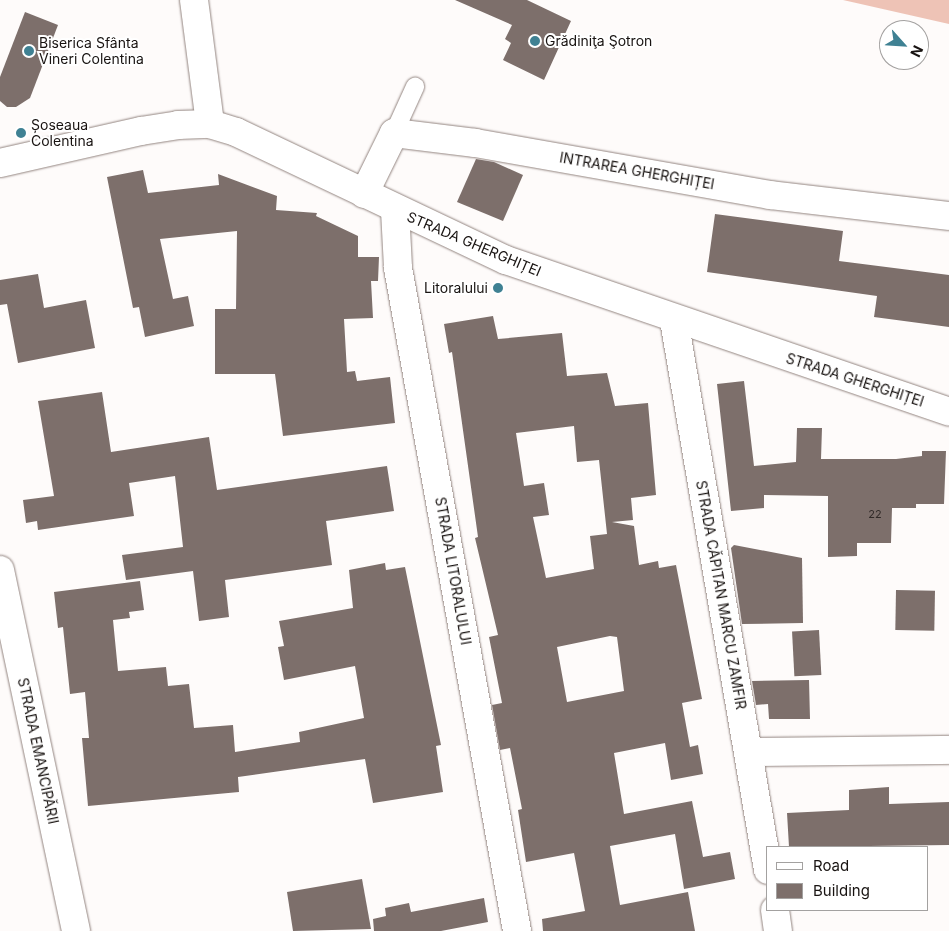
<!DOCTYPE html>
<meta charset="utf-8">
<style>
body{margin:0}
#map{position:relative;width:949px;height:931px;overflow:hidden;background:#fefbfa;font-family:Inter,sans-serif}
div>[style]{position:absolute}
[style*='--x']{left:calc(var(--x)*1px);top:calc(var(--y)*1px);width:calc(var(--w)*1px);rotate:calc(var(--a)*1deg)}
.green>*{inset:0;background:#eec3b6}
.building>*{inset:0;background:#7d6f6b;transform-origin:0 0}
.roads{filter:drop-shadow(0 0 1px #938580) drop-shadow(0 0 1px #938580)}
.lane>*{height:18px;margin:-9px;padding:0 9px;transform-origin:9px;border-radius:9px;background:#fff}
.street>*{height:28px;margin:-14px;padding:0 14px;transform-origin:14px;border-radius:14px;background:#fff}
.secondary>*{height:28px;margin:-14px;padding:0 14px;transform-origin:14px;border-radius:14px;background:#fff}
.dots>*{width:14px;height:14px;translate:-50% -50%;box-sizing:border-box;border:2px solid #fff;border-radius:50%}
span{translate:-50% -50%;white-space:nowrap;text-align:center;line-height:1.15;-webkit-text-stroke:4px #fff;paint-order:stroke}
.number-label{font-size:11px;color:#312a28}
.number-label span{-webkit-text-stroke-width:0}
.poi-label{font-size:14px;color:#181311}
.left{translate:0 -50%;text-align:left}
.right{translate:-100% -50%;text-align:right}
.street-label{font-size:14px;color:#181311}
.legend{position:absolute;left:766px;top:846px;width:162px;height:65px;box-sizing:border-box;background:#fff;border:1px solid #a3a1a0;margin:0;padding:6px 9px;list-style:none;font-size:15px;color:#181311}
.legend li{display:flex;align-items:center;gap:10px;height:25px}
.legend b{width:25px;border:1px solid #a3a1a0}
.north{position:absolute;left:879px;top:20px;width:50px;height:50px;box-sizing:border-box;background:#fff;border:1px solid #a3a1a0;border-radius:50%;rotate:116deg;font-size:14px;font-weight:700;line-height:20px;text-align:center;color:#181311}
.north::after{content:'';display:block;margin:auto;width:18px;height:22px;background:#3f8193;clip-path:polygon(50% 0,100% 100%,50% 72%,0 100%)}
</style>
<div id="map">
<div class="green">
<i style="clip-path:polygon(843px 0,949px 0,949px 24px)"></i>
</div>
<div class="building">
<i style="clip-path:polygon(455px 0,527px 0,571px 21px,544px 80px,503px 60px,511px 43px,505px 39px,512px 25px)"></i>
<i style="clip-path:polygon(25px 12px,58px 25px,30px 98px,16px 107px,7px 107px,0 101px,0 77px)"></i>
<i style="clip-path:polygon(476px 159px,494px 162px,523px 175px,503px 221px,457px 202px)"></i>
<i style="clip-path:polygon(143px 170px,148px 193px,219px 185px,218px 174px,277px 196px,276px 210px,317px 213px,316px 216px,358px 236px,358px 257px,379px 257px,378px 281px,371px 281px,373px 318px,344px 319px,347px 372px,355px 371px,357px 381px,390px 377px,395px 423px,283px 436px,275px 374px,215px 374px,215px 309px,236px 309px,237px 231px,160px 239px,173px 299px,188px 296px,194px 326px,145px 337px,139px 307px,133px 308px,107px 177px)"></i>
<i style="clip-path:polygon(715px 214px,843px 231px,839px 261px,949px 275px,949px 327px,874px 317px,877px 296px,707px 272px)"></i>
<i style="clip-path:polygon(38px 274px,44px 308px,86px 300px,95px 348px,18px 363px,7px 304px,0 305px,0 280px)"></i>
<i style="clip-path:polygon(evenodd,493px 316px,498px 339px,562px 333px,567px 376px,607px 373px,615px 406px,648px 403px,656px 495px,631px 498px,633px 520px,612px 522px,634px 526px,639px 565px,658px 561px,659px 568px,676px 565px,702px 699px,682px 703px,690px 747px,698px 745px,703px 774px,671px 780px,665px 743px,614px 753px,624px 814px,692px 801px,703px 857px,730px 852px,735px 879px,684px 889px,675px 834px,610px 846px,620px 905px,688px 892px,695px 931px,543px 931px,542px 919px,585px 911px,574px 853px,526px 862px,518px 810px,522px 809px,510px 748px,500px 750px,492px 705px,502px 703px,489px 637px,498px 635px,475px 538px,478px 537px,452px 352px,449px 353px,444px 324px,493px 316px,574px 426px,577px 462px,599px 460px,607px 534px,590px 536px,594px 569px,546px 578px,533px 517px,549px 515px,544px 483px,524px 486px,516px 433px,574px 426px,493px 316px,610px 636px,617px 637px,624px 691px,567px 702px,557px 647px,610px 636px)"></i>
<i style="clip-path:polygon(744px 381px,754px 466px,796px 462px,797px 428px,822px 428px,821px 459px,896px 459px,922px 456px,922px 451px,946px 451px,944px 504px,916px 504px,916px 508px,892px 508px,891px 543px,857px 543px,857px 556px,828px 557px,828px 496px,764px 495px,764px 508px,731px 511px,717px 384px)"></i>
<i style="clip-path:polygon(102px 392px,111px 452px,209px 437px,217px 490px,387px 466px,394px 511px,326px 521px,332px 565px,225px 580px,229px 617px,199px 621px,193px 571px,126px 580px,122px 555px,183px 547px,175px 476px,129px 483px,134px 516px,38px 530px,37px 521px,26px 523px,23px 500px,54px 496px,38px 401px)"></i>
<i style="clip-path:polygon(734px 545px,802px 558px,803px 623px,742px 624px,731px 548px)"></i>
<i style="clip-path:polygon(385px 563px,386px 570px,405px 567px,441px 745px,436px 746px,443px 792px,373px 803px,365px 759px,238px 777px,239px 792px,88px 806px,82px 738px,89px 738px,85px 692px,70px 694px,63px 627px,58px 628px,54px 592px,140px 581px,144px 610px,129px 612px,130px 618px,113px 620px,118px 671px,166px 667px,168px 686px,189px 684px,194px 728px,233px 725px,235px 752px,300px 742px,299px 732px,364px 718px,355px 666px,284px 680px,278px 647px,284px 646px,279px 621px,353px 608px,349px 570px)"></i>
<i style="left:896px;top:590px;width:39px;height:40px;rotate:1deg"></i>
<i style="left:819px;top:630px;width:45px;height:27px;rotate:87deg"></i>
<i style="clip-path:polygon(809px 680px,810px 719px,769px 719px,768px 704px,756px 705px,752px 681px)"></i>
<i style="clip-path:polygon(889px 787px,889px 804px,949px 802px,949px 845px,789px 847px,787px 813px,849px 810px,849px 790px)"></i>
<i style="clip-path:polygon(362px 879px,371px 929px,293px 931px,287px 892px)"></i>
<i style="clip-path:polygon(484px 898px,488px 922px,441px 931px,374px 931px,373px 919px,386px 916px,385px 908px,409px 903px,411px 912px)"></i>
</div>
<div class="roads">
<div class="lane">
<i style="--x:394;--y:133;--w:51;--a:-65.5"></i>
</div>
<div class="street">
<i style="--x:194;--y:0;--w:125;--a:82.6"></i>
<i style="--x:364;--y:194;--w:68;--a:-63.8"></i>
<i style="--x:394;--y:133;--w:82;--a:7"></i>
<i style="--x:475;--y:143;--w:300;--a:10"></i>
<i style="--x:770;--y:195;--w:180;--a:6.7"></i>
<i style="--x:674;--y:320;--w:558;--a:80.3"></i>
<i style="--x:0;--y:570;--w:369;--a:78.1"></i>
<i style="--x:748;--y:752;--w:201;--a:-0.6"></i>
<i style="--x:775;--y:910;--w:21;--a:82"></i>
</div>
<div class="secondary">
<i style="--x:0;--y:163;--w:145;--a:-12.8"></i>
<i style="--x:141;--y:131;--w:37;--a:-9"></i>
<i style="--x:178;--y:125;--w:32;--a:-2"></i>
<i style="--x:210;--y:124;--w:27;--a:17"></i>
<i style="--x:236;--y:132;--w:299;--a:25.4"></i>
<i style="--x:506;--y:260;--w:468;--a:18.9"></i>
<i style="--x:395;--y:210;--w:58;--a:87"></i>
<i style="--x:398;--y:268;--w:674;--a:79.82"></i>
</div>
</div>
<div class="dots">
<i style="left:535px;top:41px;background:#3f8193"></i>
<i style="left:29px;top:51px;background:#3f8193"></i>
<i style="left:21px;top:133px;background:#3f8193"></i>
<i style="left:498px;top:288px;background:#3f8193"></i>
</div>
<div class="number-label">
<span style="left:875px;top:514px">22</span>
</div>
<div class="poi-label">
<span class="left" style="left:545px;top:41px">Grădiniţa Şotron</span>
<span class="left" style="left:39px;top:51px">Biserica Sfânta<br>Vineri Colentina</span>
<span class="left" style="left:31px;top:133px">Șoseaua<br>Colentina</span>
<span class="right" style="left:488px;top:288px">Litoralului</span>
</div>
<div class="street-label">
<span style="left:637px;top:171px;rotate:10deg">INTRAREA GHERGHIȚEI</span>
<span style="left:474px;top:244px;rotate:23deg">STRADA GHERGHIȚEI</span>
<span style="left:855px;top:380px;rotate:18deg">STRADA GHERGHIȚEI</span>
<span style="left:453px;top:571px;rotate:80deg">STRADA LITORALULUI</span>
<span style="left:721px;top:595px;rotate:80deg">STRADA CĂPITAN MARCU ZAMFIR</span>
<span style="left:38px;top:751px;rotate:78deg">STRADA EMANCIPĂRII</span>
</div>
<ul class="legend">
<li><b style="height:6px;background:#fff"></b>Road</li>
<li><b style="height:14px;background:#7d6f6b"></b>Building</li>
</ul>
<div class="north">N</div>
</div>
